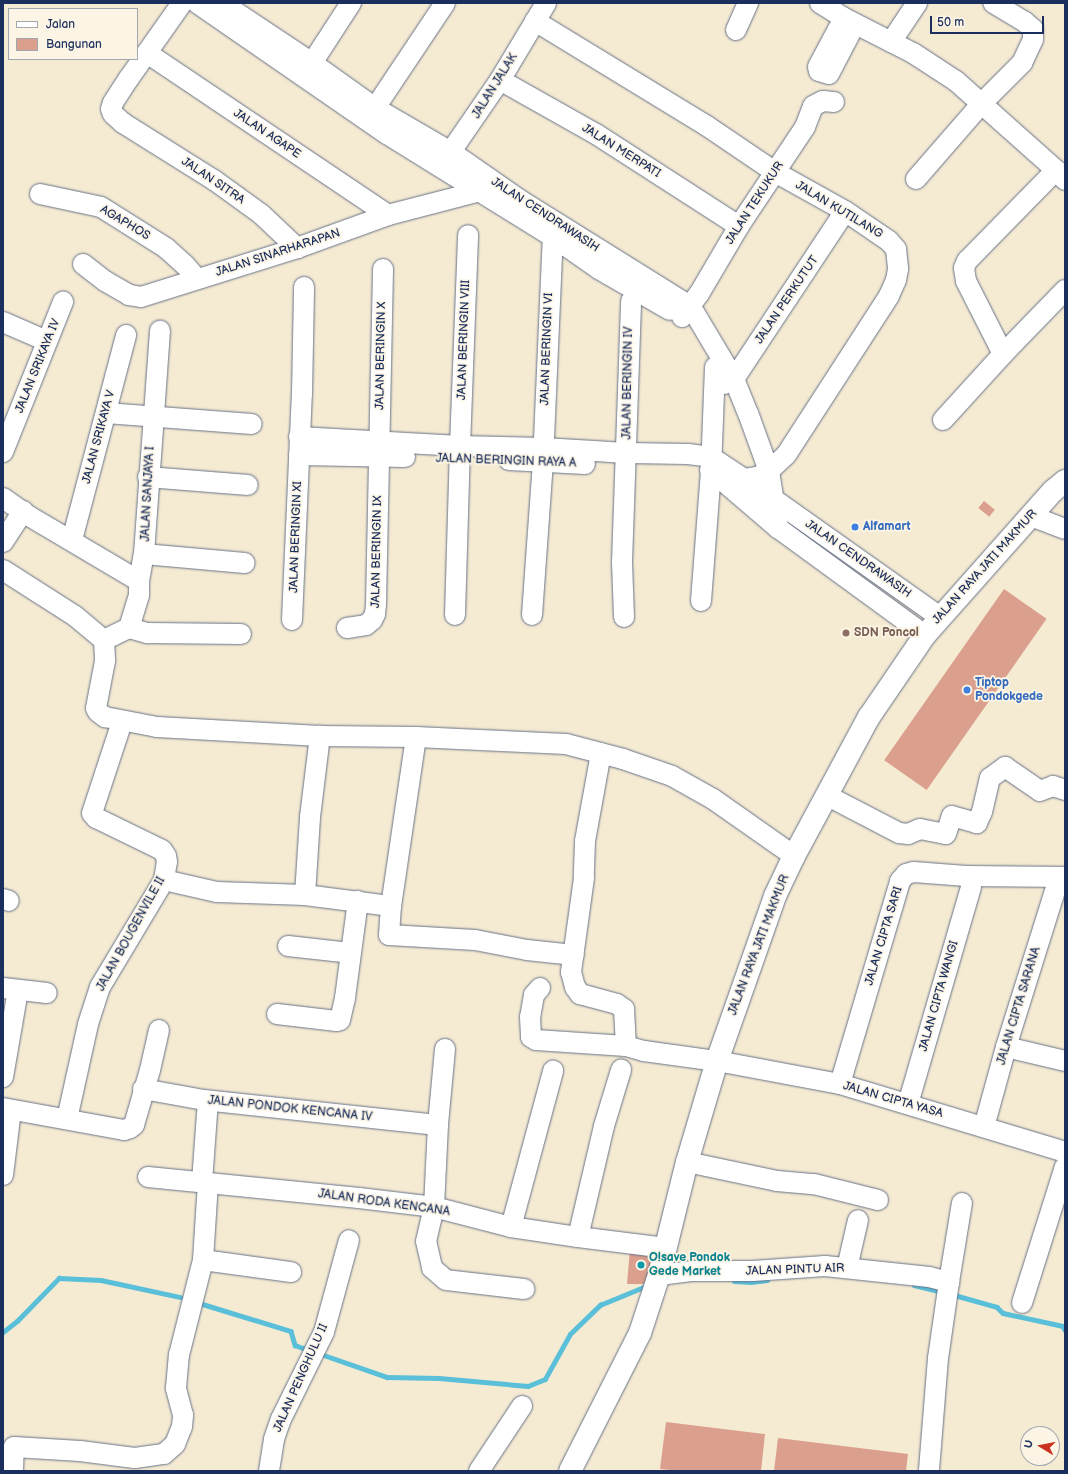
<!DOCTYPE html>
<style>
body{margin:0}
#map{position:relative;width:1068px;height:1474px;overflow:hidden;background:#f5ebd3;font-family:"Balsamiq Sans",sans-serif}
div>[style]{position:absolute}
[style*='--x']{left:calc(var(--x)*1px);top:calc(var(--y)*1px);width:calc(var(--w)*1px);rotate:calc(var(--a)*1deg)}
.stream>*{height:4.5px;margin:-2.25px;padding:0 2.25px;transform-origin:2.25px;border-radius:2.25px;background:#5abfd8}
.building>*{inset:0;background:#dba08d;transform-origin:0 0}
.roads{filter:drop-shadow(0 0 1px #677187) drop-shadow(0 0 1px #677187)}
.minor>*{height:20px;margin:-10px;padding:0 10px;transform-origin:10px;border-radius:10px;background:#fff}
.major>*{height:22px;margin:-11px;padding:0 11px;transform-origin:11px;border-radius:11px;background:#fff}
.dots>*{width:11px;height:11px;translate:-50% -50%;box-sizing:border-box;border:2px solid #fcf5e5;border-radius:50%}
span{translate:-50% -50%;white-space:nowrap;text-align:center;line-height:1.15;-webkit-text-stroke:3.5px #fcf5e5;paint-order:stroke}
.street-label{font-size:12px;color:#1b2f5e}
.shop-label{font-size:12px;color:#366cbe;font-weight:700}
.left{translate:0 -50%;text-align:left}
.education-label{font-size:12px;color:#785e54;font-weight:700}
.culture-label{font-size:12px;color:#0d838f;font-weight:700}
.frame{position:absolute;inset:0;border:4px solid #1b2f5e;pointer-events:none}
.legend{position:absolute;left:8px;top:8px;width:130px;height:52px;box-sizing:border-box;background:#fcf5e5;border:1px solid #a2a6af;margin:0;padding:5px 7px;list-style:none;font-size:12px;color:#1b2f5e}
.legend li{display:flex;align-items:center;gap:8px;height:20px}
.legend b{width:20px;border:1px solid #a2a6af}
.north{position:absolute;left:1020px;top:1426px;width:40px;height:40px;box-sizing:border-box;background:#fcf5e5;border:1px solid #a2a6af;border-radius:50%;rotate:280deg;font-size:11px;font-weight:700;line-height:16px;text-align:center;color:#1b2f5e}
.north::after{content:'';display:block;margin:auto;width:14px;height:18px;background:#c8321e;clip-path:polygon(50% 0,100% 100%,50% 72%,0 100%)}
.scale{position:absolute;left:930px;top:16px;width:114px;height:18px;box-sizing:border-box;border:2px solid #1b2f5e;border-top:0;padding-left:5px;font-size:12px;line-height:14px;white-space:nowrap;color:#1b2f5e;-webkit-text-stroke:3px #fcf5e5;paint-order:stroke}
</style>
<div id="map">
<div class="stream">
<i style="--x:734;--y:1281;--w:17;--a:3"></i>
<i style="--x:751;--y:1282;--w:16;--a:-7"></i>
<i style="--x:914;--y:1285;--w:29;--a:14"></i>
<i style="--x:951;--y:1294;--w:48;--a:15.8"></i>
<i style="--x:997;--y:1307;--w:8;--a:45"></i>
<i style="--x:1003;--y:1313;--w:61;--a:12.2"></i>
<i style="--x:1063;--y:1326;--w:4;--a:63"></i>
<i style="--x:196;--y:1302;--w:99;--a:17"></i>
<i style="--x:291;--y:1331;--w:15;--a:74"></i>
<i style="--x:295;--y:1345;--w:15;--a:20"></i>
<i style="--x:3;--y:1332;--w:18;--a:-38"></i>
<i style="--x:17;--y:1321;--w:60;--a:-45.7"></i>
<i style="--x:59;--y:1278;--w:42;--a:2.7"></i>
<i style="--x:101;--y:1280;--w:81;--a:12.1"></i>
<i style="--x:318;--y:1353;--w:73;--a:19.2"></i>
<i style="--x:387;--y:1377;--w:52;--a:1.1"></i>
<i style="--x:439;--y:1378;--w:89;--a:5.1"></i>
<i style="--x:528;--y:1386;--w:18;--a:-22"></i>
<i style="--x:545;--y:1379;--w:51;--a:-60.9"></i>
<i style="--x:570;--y:1334;--w:42;--a:-44"></i>
<i style="--x:600;--y:1305;--w:50;--a:-22.4"></i>
</div>
<div class="building">
<i style="left:984px;top:501px;width:14px;height:9px;rotate:39deg"></i>
<i style="left:1004px;top:589px;width:52px;height:209px;rotate:35deg"></i>
<i style="clip-path:polygon(630px 1248px,658px 1250px,648px 1284px,627px 1284px)"></i>
<i style="clip-path:polygon(666px 1422px,765px 1434px,761px 1471px,679px 1471px,660px 1469px)"></i>
<i style="clip-path:polygon(778px 1438px,908px 1454px,906px 1471px,774px 1471px)"></i>
</div>
<div class="roads">
<div class="minor">
<i style="--x:182;--y:3;--w:92;--a:125.2"></i>
<i style="--x:129;--y:78;--w:30;--a:123"></i>
<i style="--x:113;--y:103;--w:6;--a:108"></i>
<i style="--x:111;--y:109;--w:5;--a:68"></i>
<i style="--x:113;--y:114;--w:13;--a:42"></i>
<i style="--x:123;--y:123;--w:107;--a:32.1"></i>
<i style="--x:214;--y:180;--w:58;--a:35.9"></i>
<i style="--x:261;--y:214;--w:50;--a:43.4"></i>
<i style="--x:197;--y:3;--w:231;--a:34.6"></i>
<i style="--x:387;--y:134;--w:195;--a:31.8"></i>
<i style="--x:553;--y:237;--w:56;--a:34.8"></i>
<i style="--x:599;--y:269;--w:82;--a:30"></i>
<i style="--x:222;--y:3;--w:108;--a:33.7"></i>
<i style="--x:312;--y:63;--w:77;--a:35.5"></i>
<i style="--x:375;--y:108;--w:88;--a:30.1"></i>
<i style="--x:451;--y:152;--w:84;--a:34.8"></i>
<i style="--x:520;--y:200;--w:202;--a:32"></i>
<i style="--x:691;--y:307;--w:84;--a:59.2"></i>
<i style="--x:734;--y:379;--w:37;--a:68"></i>
<i style="--x:748;--y:413;--w:62;--a:70.1"></i>
<i style="--x:769;--y:471;--w:58;--a:81"></i>
<i style="--x:820;--y:3;--w:28;--a:32"></i>
<i style="--x:844;--y:18;--w:77;--a:26.9"></i>
<i style="--x:913;--y:53;--w:51;--a:33.1"></i>
<i style="--x:956;--y:81;--w:134;--a:41.7"></i>
<i style="--x:1056;--y:170;--w:13;--a:48"></i>
<i style="--x:844;--y:18;--w:55;--a:118"></i>
<i style="--x:818;--y:67;--w:4;--a:76"></i>
<i style="--x:819;--y:71;--w:10;--a:17"></i>
<i style="--x:829;--y:74;--w:56;--a:-62.5"></i>
<i style="--x:535;--y:21;--w:202;--a:31.4"></i>
<i style="--x:707;--y:126;--w:82;--a:34.1"></i>
<i style="--x:775;--y:172;--w:80;--a:29.1"></i>
<i style="--x:845;--y:211;--w:53;--a:34.3"></i>
<i style="--x:889;--y:241;--w:11;--a:49"></i>
<i style="--x:896;--y:249;--w:20;--a:84"></i>
<i style="--x:898;--y:269;--w:11;--a:100"></i>
<i style="--x:896;--y:280;--w:17;--a:114"></i>
<i style="--x:889;--y:296;--w:189;--a:122.9"></i>
<i style="--x:786;--y:455;--w:23;--a:137"></i>
<i style="--x:769;--y:471;--w:13;--a:153"></i>
<i style="--x:757;--y:477;--w:13;--a:171"></i>
<i style="--x:736;--y:30;--w:30;--a:-66"></i>
<i style="--x:891;--y:42;--w:47;--a:-56.3"></i>
<i style="--x:147;--y:53;--w:290;--a:33.9"></i>
<i style="--x:312;--y:63;--w:72;--a:-57"></i>
<i style="--x:500;--y:80;--w:110;--a:29.4"></i>
<i style="--x:596;--y:134;--w:170;--a:32.8"></i>
<i style="--x:375;--y:108;--w:126;--a:-56.3"></i>
<i style="--x:443;--y:163;--w:101;--a:-55.5"></i>
<i style="--x:500;--y:80;--w:90;--a:-59.1"></i>
<i style="--x:916;--y:179;--w:101;--a:-49"></i>
<i style="--x:982;--y:103;--w:57;--a:-45"></i>
<i style="--x:1022;--y:63;--w:26;--a:-65"></i>
<i style="--x:1033;--y:39;--w:10;--a:-90"></i>
<i style="--x:1033;--y:29;--w:11;--a:-139"></i>
<i style="--x:1025;--y:22;--w:37;--a:-149"></i>
<i style="--x:40;--y:194;--w:62;--a:12"></i>
<i style="--x:101;--y:207;--w:77;--a:32.2"></i>
<i style="--x:166;--y:248;--w:25;--a:42"></i>
<i style="--x:185;--y:265;--w:18;--a:49"></i>
<i style="--x:83;--y:264;--w:28;--a:38"></i>
<i style="--x:105;--y:281;--w:28;--a:30"></i>
<i style="--x:129;--y:295;--w:12;--a:9"></i>
<i style="--x:141;--y:297;--w:164;--a:-17.4"></i>
<i style="--x:297;--y:248;--w:97;--a:-19.9"></i>
<i style="--x:388;--y:215;--w:95;--a:-14.6"></i>
<i style="--x:682;--y:317;--w:29;--a:-54"></i>
<i style="--x:699;--y:294;--w:79;--a:-59.5"></i>
<i style="--x:739;--y:226;--w:119;--a:-56.3"></i>
<i style="--x:805;--y:127;--w:22;--a:-69"></i>
<i style="--x:813;--y:106;--w:11;--a:-27"></i>
<i style="--x:823;--y:101;--w:11;--a:5"></i>
<i style="--x:3;--y:322;--w:48;--a:23.4"></i>
<i style="--x:1003;--y:354;--w:82;--a:-116.9"></i>
<i style="--x:966;--y:281;--w:13;--a:-99"></i>
<i style="--x:964;--y:268;--w:8;--a:-67"></i>
<i style="--x:967;--y:261;--w:127;--a:-45.6"></i>
<i style="--x:724;--y:384;--w:11;--a:-27"></i>
<i style="--x:734;--y:379;--w:201;--a:-56.5"></i>
<i style="--x:106;--y:413;--w:146;--a:4.3"></i>
<i style="--x:943;--y:420;--w:89;--a:-47.7"></i>
<i style="--x:1003;--y:354;--w:89;--a:-45.9"></i>
<i style="--x:299;--y:437;--w:161;--a:3.2"></i>
<i style="--x:460;--y:446;--w:83;--a:1.4"></i>
<i style="--x:543;--y:448;--w:84;--a:3.4"></i>
<i style="--x:627;--y:453;--w:61;--a:0.9"></i>
<i style="--x:688;--y:454;--w:23;--a:7"></i>
<i style="--x:711;--y:457;--w:58;--a:33.7"></i>
<i style="--x:759;--y:489;--w:222;--a:35.3"></i>
<i style="--x:3;--y:452;--w:162;--a:-68.2"></i>
<i style="--x:299;--y:455;--w:106;--a:1.1"></i>
<i style="--x:509;--y:460;--w:76;--a:3"></i>
<i style="--x:710;--y:470;--w:89;--a:40.5"></i>
<i style="--x:778;--y:528;--w:182;--a:36.1"></i>
<i style="--x:148;--y:477;--w:100;--a:4.6"></i>
<i style="--x:3;--y:498;--w:32;--a:35"></i>
<i style="--x:29;--y:516;--w:128;--a:30.6"></i>
<i style="--x:1031;--y:516;--w:36;--a:21"></i>
<i style="--x:72;--y:540;--w:212;--a:-75.2"></i>
<i style="--x:3;--y:542;--w:37;--a:-57"></i>
<i style="--x:144;--y:554;--w:101;--a:5.1"></i>
<i style="--x:3;--y:570;--w:85;--a:32.6"></i>
<i style="--x:75;--y:616;--w:38;--a:40"></i>
<i style="--x:104;--y:640;--w:21;--a:87"></i>
<i style="--x:105;--y:661;--w:48;--a:100.8"></i>
<i style="--x:96;--y:708;--w:4;--a:63"></i>
<i style="--x:98;--y:712;--w:9;--a:36"></i>
<i style="--x:105;--y:717;--w:53;--a:10.9"></i>
<i style="--x:157;--y:727;--w:163;--a:3.2"></i>
<i style="--x:320;--y:736;--w:96;--a:0.6"></i>
<i style="--x:416;--y:737;--w:150;--a:2.7"></i>
<i style="--x:566;--y:744;--w:59;--a:14.7"></i>
<i style="--x:623;--y:759;--w:52;--a:19.1"></i>
<i style="--x:672;--y:776;--w:47;--a:29.3"></i>
<i style="--x:713;--y:799;--w:99;--a:35.1"></i>
<i style="--x:701;--y:601;--w:130;--a:-85.6"></i>
<i style="--x:711;--y:471;--w:104;--a:-87.8"></i>
<i style="--x:455;--y:615;--w:169;--a:-88.3"></i>
<i style="--x:460;--y:446;--w:211;--a:-87.8"></i>
<i style="--x:532;--y:615;--w:153;--a:-85.9"></i>
<i style="--x:543;--y:462;--w:225;--a:-87.5"></i>
<i style="--x:624;--y:617;--w:55;--a:-92.1"></i>
<i style="--x:622;--y:562;--w:261;--a:-88"></i>
<i style="--x:292;--y:620;--w:226;--a:-87.5"></i>
<i style="--x:302;--y:394;--w:107;--a:-88.9"></i>
<i style="--x:129;--y:628;--w:19;--a:16"></i>
<i style="--x:147;--y:633;--w:94;--a:0.6"></i>
<i style="--x:347;--y:628;--w:19;--a:-9"></i>
<i style="--x:366;--y:625;--w:8;--a:-40"></i>
<i style="--x:372;--y:620;--w:7;--a:-63"></i>
<i style="--x:375;--y:614;--w:10;--a:-84"></i>
<i style="--x:376;--y:604;--w:335;--a:-88.8"></i>
<i style="--x:104;--y:640;--w:28;--a:-26"></i>
<i style="--x:129;--y:628;--w:34;--a:-73"></i>
<i style="--x:139;--y:595;--w:14;--a:-90"></i>
<i style="--x:139;--y:581;--w:27;--a:-80"></i>
<i style="--x:144;--y:554;--w:224;--a:-85.9"></i>
<i style="--x:416;--y:737;--w:171;--a:98.4"></i>
<i style="--x:391;--y:906;--w:29;--a:94"></i>
<i style="--x:389;--y:935;--w:86;--a:3.3"></i>
<i style="--x:475;--y:940;--w:53;--a:10.9"></i>
<i style="--x:527;--y:950;--w:47;--a:6.1"></i>
<i style="--x:601;--y:753;--w:89;--a:100.3"></i>
<i style="--x:585;--y:841;--w:37;--a:92"></i>
<i style="--x:584;--y:878;--w:95;--a:97.9"></i>
<i style="--x:571;--y:972;--w:16;--a:75"></i>
<i style="--x:575;--y:987;--w:9;--a:54"></i>
<i style="--x:580;--y:994;--w:38;--a:15"></i>
<i style="--x:617;--y:1004;--w:9;--a:36"></i>
<i style="--x:624;--y:1009;--w:37;--a:87"></i>
<i style="--x:626;--y:1046;--w:19;--a:16"></i>
<i style="--x:644;--y:1051;--w:74;--a:7.8"></i>
<i style="--x:717;--y:1061;--w:125;--a:10.6"></i>
<i style="--x:840;--y:1084;--w:235;--a:16.8"></i>
<i style="--x:826;--y:795;--w:82;--a:27.5"></i>
<i style="--x:899;--y:833;--w:9;--a:6"></i>
<i style="--x:908;--y:834;--w:13;--a:-23"></i>
<i style="--x:920;--y:829;--w:26;--a:11"></i>
<i style="--x:946;--y:834;--w:19;--a:-72"></i>
<i style="--x:952;--y:816;--w:26;--a:16"></i>
<i style="--x:977;--y:823;--w:12;--a:-66"></i>
<i style="--x:982;--y:812;--w:35;--a:-77"></i>
<i style="--x:990;--y:778;--w:19;--a:-36"></i>
<i style="--x:1005;--y:767;--w:42;--a:34.4"></i>
<i style="--x:1040;--y:791;--w:14;--a:-21"></i>
<i style="--x:1053;--y:786;--w:13;--a:18"></i>
<i style="--x:164;--y:880;--w:54;--a:12.8"></i>
<i style="--x:217;--y:892;--w:88;--a:2"></i>
<i style="--x:305;--y:895;--w:87;--a:7.3"></i>
<i style="--x:305;--y:895;--w:78;--a:-86.3"></i>
<i style="--x:310;--y:817;--w:82;--a:-83"></i>
<i style="--x:3;--y:899;--w:6;--a:18"></i>
<i style="--x:288;--y:946;--w:62;--a:6.4"></i>
<i style="--x:3;--y:988;--w:44;--a:6.5"></i>
<i style="--x:540;--y:988;--w:9;--a:131"></i>
<i style="--x:534;--y:995;--w:22;--a:100"></i>
<i style="--x:530;--y:1017;--w:20;--a:87"></i>
<i style="--x:531;--y:1037;--w:6;--a:31"></i>
<i style="--x:536;--y:1040;--w:90;--a:3.8"></i>
<i style="--x:277;--y:1014;--w:60;--a:6.7"></i>
<i style="--x:337;--y:1021;--w:3;--a:-18"></i>
<i style="--x:340;--y:1020;--w:23;--a:-77"></i>
<i style="--x:345;--y:998;--w:98;--a:-82.4"></i>
<i style="--x:1006;--y:1047;--w:61;--a:13.3"></i>
<i style="--x:445;--y:1049;--w:76;--a:95.3"></i>
<i style="--x:438;--y:1125;--w:82;--a:92.8"></i>
<i style="--x:434;--y:1207;--w:35;--a:103"></i>
<i style="--x:426;--y:1241;--w:28;--a:77"></i>
<i style="--x:432;--y:1268;--w:18;--a:41"></i>
<i style="--x:446;--y:1280;--w:79;--a:6.6"></i>
<i style="--x:3;--y:1077;--w:88;--a:-80.2"></i>
<i style="--x:840;--y:1084;--w:212;--a:-73.5"></i>
<i style="--x:900;--y:881;--w:9;--a:-49"></i>
<i style="--x:906;--y:874;--w:8;--a:-14"></i>
<i style="--x:914;--y:872;--w:52;--a:4.4"></i>
<i style="--x:966;--y:876;--w:99;--a:0.6"></i>
<i style="--x:143;--y:1089;--w:62;--a:10.2"></i>
<i style="--x:204;--y:1100;--w:235;--a:6.1"></i>
<i style="--x:908;--y:1104;--w:226;--a:-73.8"></i>
<i style="--x:3;--y:1108;--w:123;--a:10.3"></i>
<i style="--x:124;--y:1130;--w:6;--a:-18"></i>
<i style="--x:130;--y:1128;--w:5;--a:-37"></i>
<i style="--x:134;--y:1125;--w:57;--a:-73.8"></i>
<i style="--x:150;--y:1070;--w:41;--a:-77.3"></i>
<i style="--x:67;--y:1119;--w:97;--a:-77.5"></i>
<i style="--x:88;--y:1024;--w:39;--a:-72"></i>
<i style="--x:100;--y:987;--w:125;--a:-59.1"></i>
<i style="--x:164;--y:880;--w:18;--a:-81"></i>
<i style="--x:167;--y:862;--w:6;--a:-99"></i>
<i style="--x:166;--y:856;--w:7;--a:-124"></i>
<i style="--x:162;--y:850;--w:73;--a:-154.1"></i>
<i style="--x:96;--y:818;--w:6;--a:-129"></i>
<i style="--x:92;--y:813;--w:96;--a:-71.8"></i>
<i style="--x:984;--y:1127;--w:83;--a:-74.6"></i>
<i style="--x:1006;--y:1047;--w:168;--a:-72.6"></i>
<i style="--x:687;--y:1162;--w:92;--a:11.9"></i>
<i style="--x:777;--y:1181;--w:37;--a:5"></i>
<i style="--x:814;--y:1184;--w:66;--a:14"></i>
<i style="--x:3;--y:1175;--w:65;--a:-83"></i>
<i style="--x:148;--y:1177;--w:212;--a:5.7"></i>
<i style="--x:359;--y:1198;--w:76;--a:6.8"></i>
<i style="--x:434;--y:1207;--w:80;--a:14.6"></i>
<i style="--x:511;--y:1227;--w:68;--a:8.5"></i>
<i style="--x:578;--y:1237;--w:89;--a:7.1"></i>
<i style="--x:202;--y:1182;--w:81;--a:-85.8"></i>
<i style="--x:511;--y:1227;--w:162;--a:-74.9"></i>
<i style="--x:578;--y:1237;--w:114;--a:-76.8"></i>
<i style="--x:604;--y:1126;--w:59;--a:-73.1"></i>
<i style="--x:203;--y:1260;--w:89;--a:7.8"></i>
<i style="--x:847;--y:1268;--w:49;--a:-77.1"></i>
<i style="--x:659;--y:1275;--w:34;--a:-7"></i>
<i style="--x:693;--y:1271;--w:60;--a:0"></i>
<i style="--x:753;--y:1271;--w:72;--a:-4"></i>
<i style="--x:825;--y:1266;--w:105;--a:6"></i>
<i style="--x:929;--y:1277;--w:21;--a:14"></i>
<i style="--x:949;--y:1282;--w:77;--a:98.2"></i>
<i style="--x:938;--y:1358;--w:113;--a:94.6"></i>
<i style="--x:949;--y:1282;--w:80;--a:-80.7"></i>
<i style="--x:1022;--y:1303;--w:143;--a:-72.5"></i>
<i style="--x:13;--y:1471;--w:24;--a:-88"></i>
<i style="--x:14;--y:1447;--w:66;--a:3.5"></i>
<i style="--x:80;--y:1451;--w:55;--a:7.3"></i>
<i style="--x:135;--y:1458;--w:29;--a:-8"></i>
<i style="--x:164;--y:1454;--w:15;--a:-42"></i>
<i style="--x:175;--y:1444;--w:18;--a:-68"></i>
<i style="--x:182;--y:1427;--w:12;--a:-85"></i>
<i style="--x:183;--y:1415;--w:28;--a:-105"></i>
<i style="--x:176;--y:1388;--w:33;--a:-85"></i>
<i style="--x:179;--y:1355;--w:98;--a:-75.8"></i>
<i style="--x:203;--y:1260;--w:77;--a:-86.3"></i>
<i style="--x:269;--y:1471;--w:32;--a:-81"></i>
<i style="--x:274;--y:1439;--w:21;--a:-71"></i>
<i style="--x:281;--y:1419;--w:97;--a:-63.7"></i>
<i style="--x:324;--y:1332;--w:95;--a:-74.8"></i>
<i style="--x:479;--y:1471;--w:78;--a:-56.5"></i>
</div>
<div class="major">
<i style="--x:570;--y:1471;--w:155;--a:-63.1"></i>
<i style="--x:640;--y:1333;--w:61;--a:-71.9"></i>
<i style="--x:659;--y:1275;--w:116;--a:-76.1"></i>
<i style="--x:687;--y:1162;--w:105;--a:-73.5"></i>
<i style="--x:717;--y:1061;--w:175;--a:-70.6"></i>
<i style="--x:775;--y:896;--w:44;--a:-64.6"></i>
<i style="--x:794;--y:856;--w:158;--a:-61.7"></i>
<i style="--x:869;--y:717;--w:99;--a:-55.7"></i>
<i style="--x:925;--y:635;--w:193;--a:-48.4"></i>
<i style="--x:1053;--y:491;--w:16;--a:-40"></i>
</div>
</div>
<div class="dots">
<i style="left:855px;top:527px;background:#3f7fe0"></i>
<i style="left:846px;top:633px;background:#8d6e63"></i>
<i style="left:967px;top:690px;background:#3f7fe0"></i>
<i style="left:641px;top:1265px;background:#0f9aa8"></i>
</div>
<div class="street-label">
<span style="left:495px;top:86px;rotate:-58deg">JALAN JALAK</span>
<span style="left:267px;top:134px;rotate:34deg">JALAN AGAPE</span>
<span style="left:621px;top:151px;rotate:32deg">JALAN MERPATI</span>
<span style="left:213px;top:181px;rotate:34deg">JALAN SITRA</span>
<span style="left:755px;top:203px;rotate:-57deg">JALAN TEKUKUR</span>
<span style="left:839px;top:210px;rotate:31deg">JALAN KUTILANG</span>
<span style="left:545px;top:215px;rotate:33deg">JALAN CENDRAWASIH</span>
<span style="left:125px;top:223px;rotate:31deg">AGAPHOS</span>
<span style="left:278px;top:253px;rotate:-18deg">JALAN SINARHARAPAN</span>
<span style="left:787px;top:300px;rotate:-56deg">JALAN PERKUTUT</span>
<span style="left:464px;top:340px;rotate:-88deg">JALAN BERINGIN VIII</span>
<span style="left:547px;top:349px;rotate:-88deg">JALAN BERINGIN VI</span>
<span style="left:381px;top:356px;rotate:-89deg">JALAN BERINGIN X</span>
<span style="left:38px;top:366px;rotate:-68deg">JALAN SRIKAYA IV</span>
<span style="left:628px;top:383px;rotate:-89deg">JALAN BERINGIN IV</span>
<span style="left:99px;top:437px;rotate:-75deg">JALAN SRIKAYA V</span>
<span style="left:506px;top:461px;rotate:2deg">JALAN BERINGIN RAYA A</span>
<span style="left:148px;top:494px;rotate:-87deg">JALAN SANJAYA I</span>
<span style="left:296px;top:537px;rotate:-88deg">JALAN BERINGIN XI</span>
<span style="left:377px;top:552px;rotate:-89deg">JALAN BERINGIN IX</span>
<span style="left:858px;top:559px;rotate:35deg">JALAN CENDRAWASIH</span>
<span style="left:985px;top:567px;rotate:-48deg">JALAN RAYA JATI MAKMUR</span>
<span style="left:131px;top:934px;rotate:-61deg">JALAN BOUGENVILE II</span>
<span style="left:884px;top:936px;rotate:-73deg">JALAN CIPTA SARI</span>
<span style="left:759px;top:945px;rotate:-69deg">JALAN RAYA JATI MAKMUR</span>
<span style="left:939px;top:996px;rotate:-74deg">JALAN CIPTA WANGI</span>
<span style="left:1019px;top:1006px;rotate:-73deg">JALAN CIPTA SARANA</span>
<span style="left:893px;top:1100px;rotate:16deg">JALAN CIPTA YASA</span>
<span style="left:290px;top:1109px;rotate:6deg">JALAN PONDOK KENCANA IV</span>
<span style="left:384px;top:1203px;rotate:8deg">JALAN RODA KENCANA</span>
<span style="left:795px;top:1270px;rotate:-2deg">JALAN PINTU AIR</span>
<span style="left:301px;top:1378px;rotate:-66deg">JALAN PENGHULU II</span>
</div>
<div class="shop-label">
<span class="left" style="left:863px;top:527px">Alfamart</span>
<span class="left" style="left:975px;top:690px">Tiptop<br>Pondokgede</span>
</div>
<div class="education-label">
<span class="left" style="left:854px;top:633px">SDN Poncol</span>
</div>
<div class="culture-label">
<span class="left" style="left:649px;top:1265px">O!save Pondok<br>Gede Market</span>
</div>
<div class="frame"></div>
<ul class="legend">
<li><b style="height:5px;background:#fff"></b>Jalan</li>
<li><b style="height:11px;background:#dba08d"></b>Bangunan</li>
</ul>
<div class="north">U</div>
<div class="scale">50 m</div>
</div>
